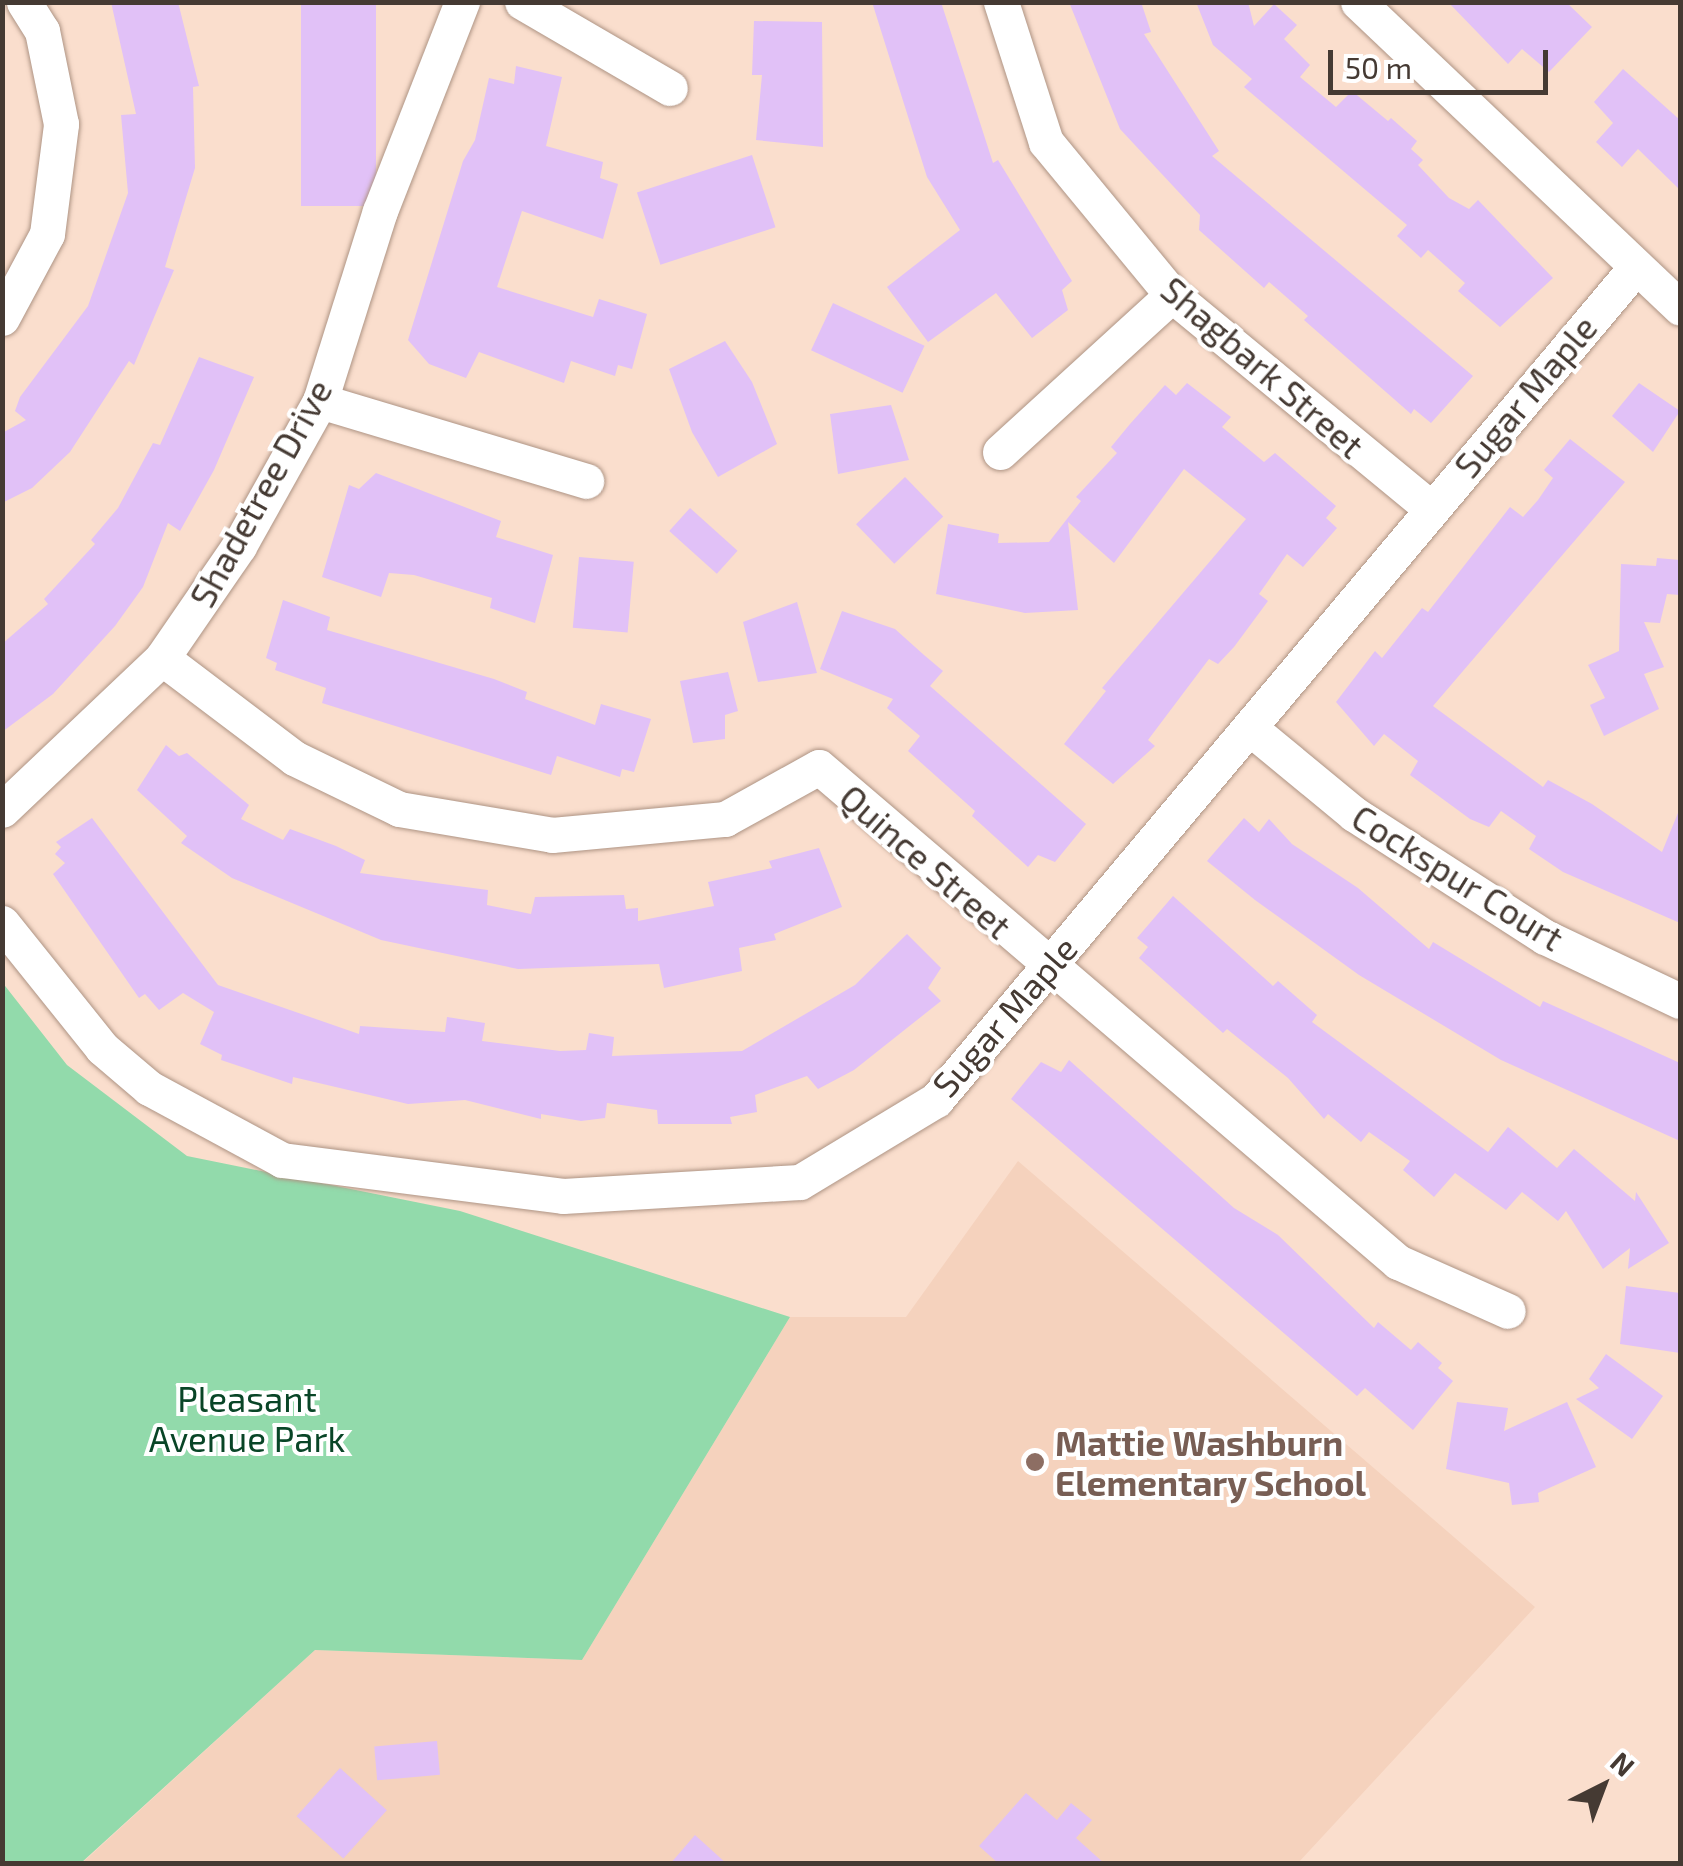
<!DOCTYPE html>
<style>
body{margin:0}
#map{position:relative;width:1683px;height:1866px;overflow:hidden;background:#fadecd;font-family:"Exo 2",sans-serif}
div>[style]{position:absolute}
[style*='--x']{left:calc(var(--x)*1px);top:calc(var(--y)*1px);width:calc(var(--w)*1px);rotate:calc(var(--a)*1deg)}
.built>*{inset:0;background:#f5d2bd}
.green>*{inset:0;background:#92daab}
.building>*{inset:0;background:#e1c1f7;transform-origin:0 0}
.roads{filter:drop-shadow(0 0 2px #ae9484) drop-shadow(0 0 2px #ae9484)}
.street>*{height:35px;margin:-17.5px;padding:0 17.5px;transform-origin:17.5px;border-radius:17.5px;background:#fff}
.dots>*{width:28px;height:28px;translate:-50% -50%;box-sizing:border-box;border:5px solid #fff;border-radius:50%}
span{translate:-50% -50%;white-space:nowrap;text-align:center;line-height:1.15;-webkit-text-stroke:8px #fff;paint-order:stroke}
.street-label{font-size:35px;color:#453a33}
.park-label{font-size:35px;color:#094527}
.education-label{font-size:35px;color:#785e54;font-weight:700}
.left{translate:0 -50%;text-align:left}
.frame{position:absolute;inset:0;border:5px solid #453a33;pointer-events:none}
.north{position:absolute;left:1553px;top:1736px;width:100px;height:100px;-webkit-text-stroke:8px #fff;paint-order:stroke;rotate:42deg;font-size:28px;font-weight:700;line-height:40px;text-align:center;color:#453a33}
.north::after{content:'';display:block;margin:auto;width:35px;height:45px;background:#453a33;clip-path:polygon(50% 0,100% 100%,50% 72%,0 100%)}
.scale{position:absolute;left:1328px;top:50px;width:220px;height:45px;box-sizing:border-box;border:5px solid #453a33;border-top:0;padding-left:12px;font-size:30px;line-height:35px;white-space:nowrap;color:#453a33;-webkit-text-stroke:8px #fff;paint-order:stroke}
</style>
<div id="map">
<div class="built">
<i style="clip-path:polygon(1018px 1161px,1535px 1607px,1298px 1863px,81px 1864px,315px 1650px,582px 1660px,790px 1317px,906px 1317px)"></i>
</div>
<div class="green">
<i style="clip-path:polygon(2px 982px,67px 1065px,187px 1156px,460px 1211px,790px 1317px,582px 1660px,315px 1650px,81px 1863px,3px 1863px)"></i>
</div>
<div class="building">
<i style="clip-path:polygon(111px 2px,178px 2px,199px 86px,193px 87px,195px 168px,165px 267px,174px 270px,134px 365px,129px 361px,70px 452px,32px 488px,2px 503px,2px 433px,26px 420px,15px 411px,20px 397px,88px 306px,128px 193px,121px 115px,136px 114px)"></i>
<i style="left:301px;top:2px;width:75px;height:204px"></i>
<i style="clip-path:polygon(872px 2px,941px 2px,993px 163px,998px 160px,1072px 281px,1062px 290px,1068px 310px,1032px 338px,996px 293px,928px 342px,887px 287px,960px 230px,927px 177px)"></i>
<i style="clip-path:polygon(1069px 2px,1141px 2px,1151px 32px,1144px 34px,1219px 151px,1212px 156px,1473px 376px,1431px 423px,1414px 409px,1411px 414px,1304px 320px,1308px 316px,1269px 282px,1264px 288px,1199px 230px,1200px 215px,1120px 129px)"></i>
<i style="clip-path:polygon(1196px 2px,1248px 2px,1254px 26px,1274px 4px,1297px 25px,1284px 39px,1310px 65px,1300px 77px,1336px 107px,1352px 91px,1388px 121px,1391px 118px,1417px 141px,1411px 149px,1423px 160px,1418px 165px,1449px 198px,1469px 209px,1478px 200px,1553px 278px,1500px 327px,1458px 291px,1465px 283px,1428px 250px,1421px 258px,1397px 236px,1407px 225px,1244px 87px,1252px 79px,1213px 45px)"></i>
<i style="clip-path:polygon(1448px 2px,1566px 2px,1592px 27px,1549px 72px,1522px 49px,1508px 64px)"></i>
<i style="clip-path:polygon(754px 21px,822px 22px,823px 147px,756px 140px,762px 75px,752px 75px)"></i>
<i style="clip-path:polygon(516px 66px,562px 77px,546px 146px,603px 162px,600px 178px,618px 184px,603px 239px,522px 211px,497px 287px,593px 317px,599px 299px,647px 314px,632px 369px,618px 365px,615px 376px,571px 361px,564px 383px,479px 352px,466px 378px,429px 364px,408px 340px,463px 161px,475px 140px,489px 78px,514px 84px)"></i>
<i style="clip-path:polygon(1623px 69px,1680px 120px,1680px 190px,1638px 149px,1622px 167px,1596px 142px,1613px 123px,1594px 102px)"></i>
<i style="left:752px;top:155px;width:76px;height:121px;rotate:72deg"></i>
<i style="left:833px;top:303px;width:101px;height:52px;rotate:25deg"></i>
<i style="clip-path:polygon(725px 341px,752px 382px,777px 444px,718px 477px,692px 432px,669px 369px)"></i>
<i style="clip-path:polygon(199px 357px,254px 377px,214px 470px,180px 531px,168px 523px,143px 587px,115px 626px,53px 694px,2px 732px,2px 644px,48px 604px,44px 599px,95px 544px,91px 540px,118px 508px,153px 443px,160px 445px)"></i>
<i style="clip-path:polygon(1187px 383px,1231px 417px,1222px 427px,1264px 462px,1275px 453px,1336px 506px,1326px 518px,1337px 528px,1303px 567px,1287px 554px,1259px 594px,1268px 601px,1234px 647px,1218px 664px,1209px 659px,1148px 740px,1155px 746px,1113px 784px,1064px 744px,1106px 691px,1102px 688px,1246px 519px,1184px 469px,1114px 563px,1068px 522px,1078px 610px,1025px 613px,936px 594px,948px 524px,999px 534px,998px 543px,1049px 542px,1081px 501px,1076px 497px,1117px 453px,1111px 447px,1130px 424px,1165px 385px,1176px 395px)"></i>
<i style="clip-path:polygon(1639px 383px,1680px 411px,1653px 452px,1612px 416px)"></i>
<i style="clip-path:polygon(891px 405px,909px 460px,838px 474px,830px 414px)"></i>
<i style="clip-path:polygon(1570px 439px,1625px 482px,1433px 706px,1543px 787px,1548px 780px,1592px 804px,1662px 852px,1680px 808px,1680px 923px,1563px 872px,1529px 849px,1536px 836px,1501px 811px,1489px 827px,1470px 819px,1410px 775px,1418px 761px,1384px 734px,1374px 746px,1336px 702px,1375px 651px,1382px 658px,1422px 608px,1428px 612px,1510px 507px,1523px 517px,1538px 500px,1553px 478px,1544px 470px)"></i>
<i style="clip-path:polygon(376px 473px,501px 521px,496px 537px,553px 555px,535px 623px,490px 608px,492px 598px,414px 575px,389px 573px,381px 597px,322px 577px,349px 485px,359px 489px)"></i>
<i style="left:905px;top:477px;width:55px;height:68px;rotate:46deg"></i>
<i style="left:690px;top:508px;width:64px;height:31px;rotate:42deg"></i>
<i style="left:579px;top:557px;width:55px;height:71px;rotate:5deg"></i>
<i style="clip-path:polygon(1657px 558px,1680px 560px,1680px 595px,1667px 594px,1660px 623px,1644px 622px,1664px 667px,1644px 674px,1659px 709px,1604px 736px,1590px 705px,1605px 698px,1588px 665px,1619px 651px,1621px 564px,1656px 566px)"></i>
<i style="clip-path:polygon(283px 600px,330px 617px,327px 630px,494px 679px,527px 692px,525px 699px,595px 725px,601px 704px,651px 719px,634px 772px,622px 769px,620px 777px,557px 756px,551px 775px,322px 703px,326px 688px,275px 670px,277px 663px,266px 658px)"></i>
<i style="clip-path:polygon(797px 602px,817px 673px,758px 682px,743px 622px)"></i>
<i style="clip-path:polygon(842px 611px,895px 629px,924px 655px,943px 671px,930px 686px,1086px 824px,1055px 862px,1038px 855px,1028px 867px,972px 816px,975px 811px,908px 751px,920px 736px,887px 708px,893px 699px,820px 669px)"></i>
<i style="clip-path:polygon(728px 672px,738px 711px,725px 715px,725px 739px,693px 743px,680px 681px)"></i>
<i style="clip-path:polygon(166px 745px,179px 756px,187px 753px,249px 805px,241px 819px,283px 840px,290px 829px,336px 846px,365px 860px,360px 873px,488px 890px,487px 905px,531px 914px,535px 897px,624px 895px,626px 909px,638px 908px,638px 921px,714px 906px,708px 882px,772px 868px,769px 861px,819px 848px,842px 907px,774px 934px,776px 940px,739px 948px,742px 971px,664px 988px,659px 964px,518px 969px,381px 940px,232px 878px,181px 843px,187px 836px,137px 790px)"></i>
<i style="clip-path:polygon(92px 818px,218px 985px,359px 1034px,360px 1026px,445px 1032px,447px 1017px,485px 1023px,482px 1041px,560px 1051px,586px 1050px,589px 1033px,614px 1037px,612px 1056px,742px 1051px,855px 985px,907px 934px,941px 968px,928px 988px,941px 1001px,854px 1070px,818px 1089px,807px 1076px,755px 1095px,757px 1112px,730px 1117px,732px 1124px,658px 1124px,657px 1110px,607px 1103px,605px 1118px,581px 1121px,541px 1114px,541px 1119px,465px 1100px,408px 1104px,293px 1077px,292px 1084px,221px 1060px,222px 1055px,200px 1044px,214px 1012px,183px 993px,159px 1010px,145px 994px,139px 998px,53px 874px,65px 863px,55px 854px,61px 847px,56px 842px)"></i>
<i style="clip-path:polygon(1244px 818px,1259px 832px,1269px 819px,1292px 844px,1358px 888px,1429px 949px,1433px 942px,1540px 1007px,1543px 1001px,1680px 1063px,1680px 1141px,1501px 1060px,1359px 975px,1255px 900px,1207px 861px)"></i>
<i style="clip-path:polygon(1173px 896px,1273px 986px,1278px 981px,1317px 1015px,1312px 1022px,1488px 1152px,1508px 1127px,1557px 1168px,1574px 1149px,1635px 1201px,1636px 1192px,1669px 1243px,1628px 1269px,1630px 1248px,1603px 1269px,1566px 1211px,1558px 1221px,1522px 1192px,1506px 1210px,1455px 1173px,1434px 1197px,1403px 1170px,1410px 1161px,1369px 1132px,1361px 1142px,1328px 1114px,1324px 1119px,1288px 1078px,1227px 1029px,1223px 1033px,1139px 958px,1148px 947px,1137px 938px)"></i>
<i style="clip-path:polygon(1069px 1060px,1234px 1208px,1278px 1235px,1374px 1328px,1378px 1322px,1411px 1350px,1418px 1342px,1442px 1363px,1438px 1368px,1453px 1381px,1413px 1430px,1365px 1388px,1357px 1396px,1011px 1099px,1041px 1062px,1061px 1072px)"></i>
<i style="clip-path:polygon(1626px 1286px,1680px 1293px,1680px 1353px,1620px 1344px)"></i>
<i style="clip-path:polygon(1606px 1354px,1663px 1396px,1632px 1439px,1576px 1399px,1599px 1388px,1589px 1379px)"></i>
<i style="clip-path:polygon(1457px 1402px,1508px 1408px,1504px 1431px,1567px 1402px,1596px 1467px,1538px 1493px,1539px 1502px,1512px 1505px,1509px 1483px,1446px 1469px)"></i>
<i style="left:437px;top:1741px;width:34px;height:63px;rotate:85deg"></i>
<i style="left:340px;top:1768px;width:63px;height:65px;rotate:42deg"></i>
<i style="clip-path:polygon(1026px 1793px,1057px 1820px,1071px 1803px,1092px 1820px,1076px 1838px,1105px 1864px,999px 1864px,979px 1846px)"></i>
<i style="clip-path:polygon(695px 1835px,727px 1864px,670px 1864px)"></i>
</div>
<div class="roads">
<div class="street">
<i style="--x:522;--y:2;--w:171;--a:30.2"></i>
<i style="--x:1001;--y:2;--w:147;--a:72.2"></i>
<i style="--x:1046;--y:142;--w:198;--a:50.5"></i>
<i style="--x:1172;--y:295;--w:335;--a:39.5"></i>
<i style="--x:1358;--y:2;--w:444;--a:43.5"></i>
<i style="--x:2;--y:318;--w:95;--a:-61.8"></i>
<i style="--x:47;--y:234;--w:111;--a:-82.7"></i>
<i style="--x:61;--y:124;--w:95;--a:-101.5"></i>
<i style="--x:42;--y:31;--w:34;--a:-122"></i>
<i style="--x:320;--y:401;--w:278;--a:16.7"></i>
<i style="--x:1000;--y:452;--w:233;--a:-42.4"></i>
<i style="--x:162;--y:658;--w:166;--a:37.1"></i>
<i style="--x:294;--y:758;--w:117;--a:25.9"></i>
<i style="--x:399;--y:809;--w:155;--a:9.6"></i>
<i style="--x:552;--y:835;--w:174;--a:-5.3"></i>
<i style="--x:725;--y:819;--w:107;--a:-29"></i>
<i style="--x:819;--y:767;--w:762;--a:40.53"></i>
<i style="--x:1398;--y:1262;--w:120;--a:24"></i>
<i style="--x:1251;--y:729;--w:134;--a:39.5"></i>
<i style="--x:1354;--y:814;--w:227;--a:32.8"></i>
<i style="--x:1545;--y:937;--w:149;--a:25.4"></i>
<i style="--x:2;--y:810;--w:221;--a:-43.5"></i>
<i style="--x:162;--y:658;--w:136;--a:-55.5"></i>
<i style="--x:239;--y:546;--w:166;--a:-60.8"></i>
<i style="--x:320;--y:401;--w:199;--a:-72.5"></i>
<i style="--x:380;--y:211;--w:225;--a:-68.6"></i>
<i style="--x:2;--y:923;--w:160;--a:51.3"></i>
<i style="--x:102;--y:1048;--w:62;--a:40.4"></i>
<i style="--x:149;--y:1088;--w:151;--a:28.4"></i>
<i style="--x:282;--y:1160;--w:283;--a:7.3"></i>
<i style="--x:563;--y:1196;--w:237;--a:-3.4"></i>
<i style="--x:800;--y:1182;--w:159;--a:-31.1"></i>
<i style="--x:936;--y:1100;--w:1088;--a:-49.96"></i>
</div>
</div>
<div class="dots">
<i style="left:1035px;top:1462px;background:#8d6e63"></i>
</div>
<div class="street-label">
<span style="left:1263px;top:367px;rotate:41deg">Shagbark Street</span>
<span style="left:1525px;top:396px;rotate:-50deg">Sugar Maple</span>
<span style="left:260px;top:493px;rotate:-61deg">Shadetree Drive</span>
<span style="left:926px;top:861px;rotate:41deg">Quince Street</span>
<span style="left:1458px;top:877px;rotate:32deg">Cockspur Court</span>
<span style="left:1004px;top:1016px;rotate:-49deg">Sugar Maple</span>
</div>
<div class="park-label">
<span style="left:247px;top:1418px">Pleasant<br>Avenue Park</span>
</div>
<div class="education-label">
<span class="left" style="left:1055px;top:1462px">Mattie Washburn<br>Elementary School</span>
</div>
<div class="frame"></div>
<div class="north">N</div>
<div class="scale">50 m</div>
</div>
